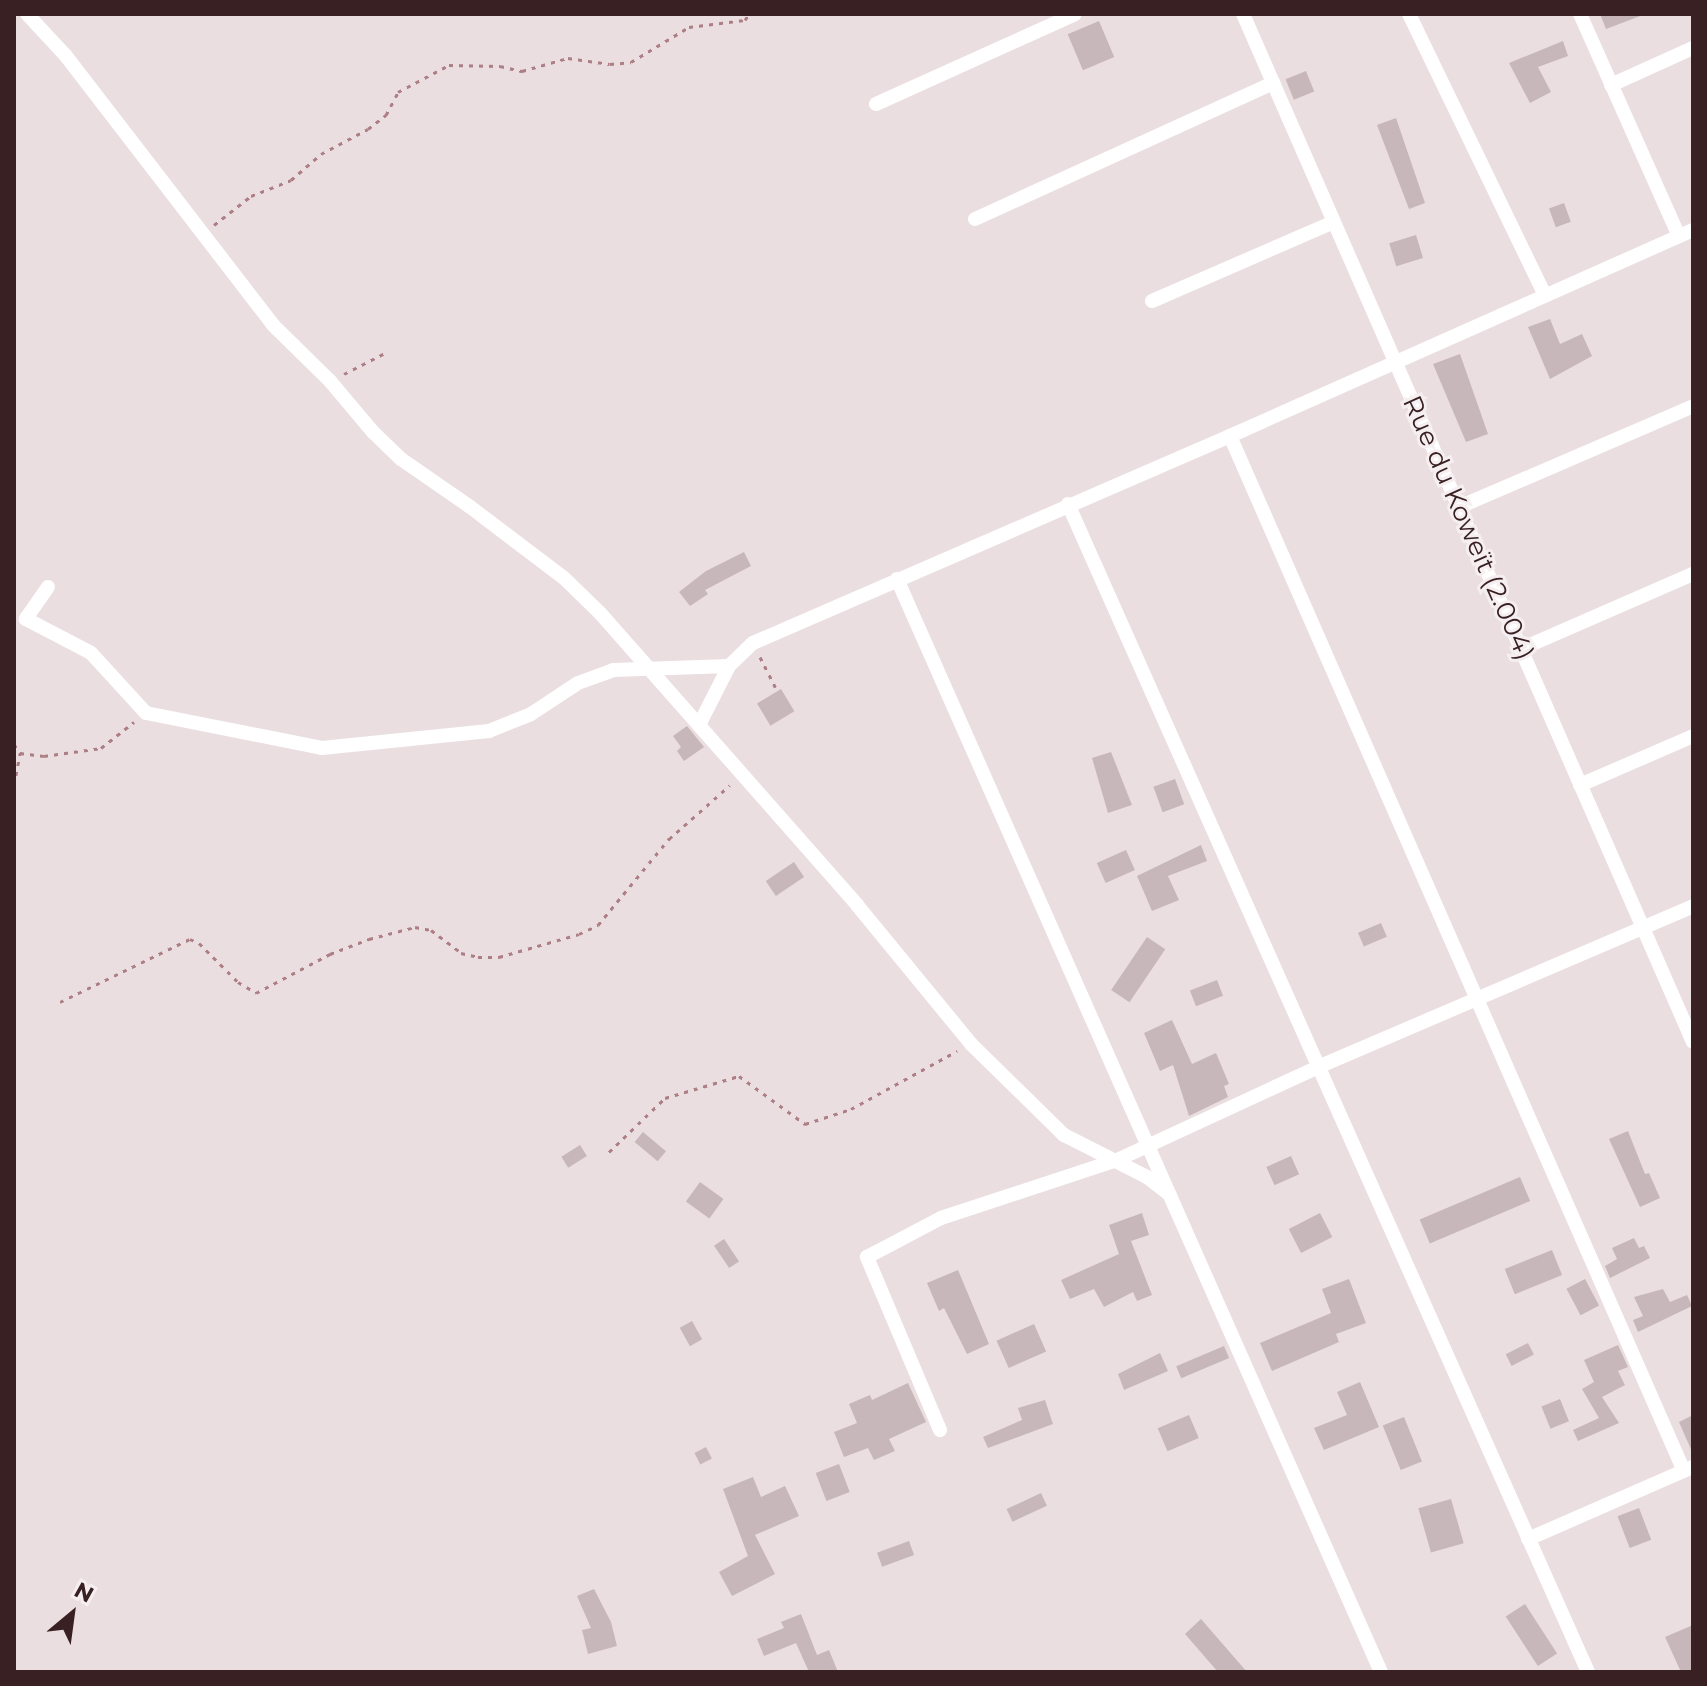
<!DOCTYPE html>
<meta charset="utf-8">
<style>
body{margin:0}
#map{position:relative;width:1707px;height:1686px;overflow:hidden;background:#eadee1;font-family:Montserrat,sans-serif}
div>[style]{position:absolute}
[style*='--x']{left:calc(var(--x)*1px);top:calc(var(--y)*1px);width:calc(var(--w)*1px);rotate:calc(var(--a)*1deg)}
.building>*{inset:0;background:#c7b7ba;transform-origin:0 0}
.path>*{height:3px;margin-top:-1.5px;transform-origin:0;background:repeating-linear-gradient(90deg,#ad7f84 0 4px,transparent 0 10px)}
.street>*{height:14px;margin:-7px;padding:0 7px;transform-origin:7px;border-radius:7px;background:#fff}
span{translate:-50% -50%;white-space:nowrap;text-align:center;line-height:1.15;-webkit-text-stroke:6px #f6eff1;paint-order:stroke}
.street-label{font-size:26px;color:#392022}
.frame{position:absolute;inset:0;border:16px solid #392022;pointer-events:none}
.north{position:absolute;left:32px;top:1574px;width:80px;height:80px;-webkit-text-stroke:6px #f6eff1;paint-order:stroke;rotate:29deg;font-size:22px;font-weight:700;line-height:32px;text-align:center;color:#392022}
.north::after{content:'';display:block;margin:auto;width:28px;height:36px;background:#392022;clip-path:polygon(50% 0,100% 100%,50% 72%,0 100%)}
</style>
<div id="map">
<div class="building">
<i style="clip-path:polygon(1600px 14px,1643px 14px,1643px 15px,1606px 29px)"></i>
<i style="left:1099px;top:21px;width:39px;height:34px;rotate:67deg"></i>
<i style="clip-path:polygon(1563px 41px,1568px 56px,1538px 67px,1551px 92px,1530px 103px,1509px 63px)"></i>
<i style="left:1306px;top:71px;width:22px;height:22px;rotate:68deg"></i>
<i style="clip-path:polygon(1396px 118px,1425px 203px,1409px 209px,1377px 125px)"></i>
<i style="left:1564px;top:203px;width:20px;height:16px;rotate:70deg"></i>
<i style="left:1416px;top:235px;width:24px;height:28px;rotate:73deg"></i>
<i style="clip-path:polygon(1550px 319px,1560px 344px,1582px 334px,1592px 356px,1550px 379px,1528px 327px)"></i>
<i style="clip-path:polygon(1460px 354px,1488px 434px,1466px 442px,1433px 364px)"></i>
<i style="clip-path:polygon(744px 552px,751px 566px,705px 590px,708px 594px,690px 606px,679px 592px,706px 571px)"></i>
<i style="left:781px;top:689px;width:26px;height:28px;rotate:59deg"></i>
<i style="clip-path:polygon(687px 726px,704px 747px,684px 761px,677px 751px,681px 747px,673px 736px)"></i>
<i style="clip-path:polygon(1111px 752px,1132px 805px,1108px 813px,1092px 758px)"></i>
<i style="left:1175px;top:779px;width:27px;height:23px;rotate:70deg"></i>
<i style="clip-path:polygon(1201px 845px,1207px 861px,1168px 876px,1179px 900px,1152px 911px,1137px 876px)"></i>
<i style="left:1126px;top:850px;width:22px;height:32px;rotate:66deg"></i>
<i style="left:794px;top:862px;width:18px;height:34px;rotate:56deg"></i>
<i style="left:1381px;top:923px;width:15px;height:25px;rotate:67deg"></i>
<i style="left:1147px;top:937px;width:22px;height:64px;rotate:34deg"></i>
<i style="left:1217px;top:980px;width:17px;height:29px;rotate:69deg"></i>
<i style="clip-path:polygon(1172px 1020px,1192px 1064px,1216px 1053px,1229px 1084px,1224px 1086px,1228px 1097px,1189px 1116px,1173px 1065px,1160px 1071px,1144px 1033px)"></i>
<i style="clip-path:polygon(1628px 1131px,1645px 1174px,1649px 1173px,1660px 1198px,1640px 1207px,1609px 1139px)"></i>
<i style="left:643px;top:1132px;width:30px;height:13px;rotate:40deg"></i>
<i style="left:580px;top:1145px;width:13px;height:22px;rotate:58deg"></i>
<i style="left:1291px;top:1156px;width:20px;height:27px;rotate:66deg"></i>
<i style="left:1520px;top:1177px;width:26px;height:109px;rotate:67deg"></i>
<i style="left:700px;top:1182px;width:29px;height:24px;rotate:36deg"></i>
<i style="clip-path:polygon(1142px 1213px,1149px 1235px,1131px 1241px,1152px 1295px,1137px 1301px,1133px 1292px,1104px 1307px,1094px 1289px,1070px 1299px,1061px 1280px,1119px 1254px,1109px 1225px)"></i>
<i style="left:1320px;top:1213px;width:27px;height:35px;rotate:63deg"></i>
<i style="clip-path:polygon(1634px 1238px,1639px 1248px,1644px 1246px,1650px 1258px,1610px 1278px,1605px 1266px,1617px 1259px,1612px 1248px)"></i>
<i style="left:724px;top:1239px;width:27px;height:12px;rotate:56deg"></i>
<i style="left:1552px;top:1250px;width:27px;height:51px;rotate:68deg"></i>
<i style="clip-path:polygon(958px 1270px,989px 1344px,967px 1354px,944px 1308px,939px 1311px,927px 1283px)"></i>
<i style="clip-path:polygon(1349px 1279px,1366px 1323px,1336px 1334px,1339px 1342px,1272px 1371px,1260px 1343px,1331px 1313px,1322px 1289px)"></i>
<i style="left:1585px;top:1279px;width:30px;height:21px;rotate:62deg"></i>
<i style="clip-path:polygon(1663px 1289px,1670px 1302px,1687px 1295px,1692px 1306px,1638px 1332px,1633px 1320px,1643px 1316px,1634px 1297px)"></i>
<i style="left:692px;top:1321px;width:21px;height:14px;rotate:61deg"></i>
<i style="left:1034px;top:1324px;width:30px;height:41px;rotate:66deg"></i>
<i style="left:1528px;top:1343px;width:13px;height:25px;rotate:63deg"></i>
<i style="clip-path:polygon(1618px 1345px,1628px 1367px,1618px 1371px,1625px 1385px,1602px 1397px,1619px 1423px,1578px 1441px,1573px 1430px,1599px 1418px,1582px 1389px,1594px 1382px,1584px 1360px)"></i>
<i style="left:1224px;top:1346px;width:13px;height:52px;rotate:67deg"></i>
<i style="clip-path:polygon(1160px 1353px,1168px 1371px,1124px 1390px,1118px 1374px)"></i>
<i style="clip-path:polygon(1360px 1382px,1379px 1427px,1324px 1450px,1314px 1428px,1347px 1415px,1337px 1392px)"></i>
<i style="clip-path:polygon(908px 1383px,926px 1422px,889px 1439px,895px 1451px,874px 1460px,868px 1448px,844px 1457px,834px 1432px,857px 1423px,849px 1404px,870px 1395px,872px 1400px)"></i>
<i style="left:1560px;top:1399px;width:24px;height:20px;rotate:68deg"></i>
<i style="clip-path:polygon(1045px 1400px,1053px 1424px,988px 1448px,983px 1437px,1022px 1420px,1018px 1408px)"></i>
<i style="left:1189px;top:1415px;width:25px;height:34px;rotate:67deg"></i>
<i style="clip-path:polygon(1693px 1415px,1693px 1454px,1679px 1422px)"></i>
<i style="left:1404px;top:1417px;width:48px;height:23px;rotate:68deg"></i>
<i style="left:706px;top:1447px;width:13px;height:13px;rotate:63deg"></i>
<i style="left:839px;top:1464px;width:30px;height:25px;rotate:69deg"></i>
<i style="clip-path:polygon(753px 1477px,761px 1497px,785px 1486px,799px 1516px,755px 1535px,775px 1574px,732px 1596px,719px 1572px,748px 1556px,723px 1489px)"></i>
<i style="left:1041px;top:1493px;width:14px;height:38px;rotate:65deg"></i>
<i style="left:1451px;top:1499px;width:46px;height:34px;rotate:74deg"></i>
<i style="left:1639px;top:1508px;width:34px;height:23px;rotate:69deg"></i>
<i style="left:909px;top:1541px;width:15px;height:34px;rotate:70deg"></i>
<i style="clip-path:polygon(594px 1589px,611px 1622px,617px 1646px,588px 1654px,582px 1630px,591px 1628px,577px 1596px)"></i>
<i style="left:1525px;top:1604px;width:59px;height:23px;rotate:57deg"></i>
<i style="clip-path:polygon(801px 1614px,817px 1655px,829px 1650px,838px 1672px,809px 1672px,796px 1643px,764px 1656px,757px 1639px,784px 1628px,781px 1622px)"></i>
<i style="clip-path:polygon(1201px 1619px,1247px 1672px,1218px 1672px,1185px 1634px)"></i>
<i style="clip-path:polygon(1693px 1625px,1693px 1672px,1681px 1672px,1665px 1637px)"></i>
</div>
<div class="path">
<i style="--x:214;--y:225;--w:47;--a:-38.1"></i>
<i style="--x:251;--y:196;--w:43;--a:-21.8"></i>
<i style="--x:291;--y:180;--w:40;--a:-41"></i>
<i style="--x:321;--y:154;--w:53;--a:-28"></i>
<i style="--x:368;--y:129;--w:23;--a:-38"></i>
<i style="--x:386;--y:115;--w:26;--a:-62"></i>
<i style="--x:398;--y:92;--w:58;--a:-27.9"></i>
<i style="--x:449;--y:65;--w:51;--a:1.1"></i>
<i style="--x:500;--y:66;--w:23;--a:13"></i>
<i style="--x:522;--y:71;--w:48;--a:-15.8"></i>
<i style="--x:568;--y:58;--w:42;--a:8.1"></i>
<i style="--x:610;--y:64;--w:21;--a:-5"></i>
<i style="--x:631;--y:62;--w:68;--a:-31.1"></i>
<i style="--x:689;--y:27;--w:56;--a:-7.1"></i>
<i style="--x:745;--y:20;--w:7;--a:-56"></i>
<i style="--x:344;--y:374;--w:48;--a:-27.1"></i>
<i style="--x:760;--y:657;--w:34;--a:63"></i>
<i style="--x:14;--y:744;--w:11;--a:56"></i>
<i style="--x:14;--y:785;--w:33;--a:-79"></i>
<i style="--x:20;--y:753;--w:24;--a:7"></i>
<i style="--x:44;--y:756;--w:58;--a:-8"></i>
<i style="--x:101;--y:748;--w:42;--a:-38.2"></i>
<i style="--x:60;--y:1002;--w:144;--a:-25.9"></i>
<i style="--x:190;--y:939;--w:10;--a:24"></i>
<i style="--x:199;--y:943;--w:55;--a:45"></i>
<i style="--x:238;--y:982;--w:21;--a:31"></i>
<i style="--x:256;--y:993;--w:84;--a:-27.8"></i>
<i style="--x:330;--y:954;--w:42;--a:-21"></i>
<i style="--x:369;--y:939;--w:48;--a:-14.6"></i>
<i style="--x:415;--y:927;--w:16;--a:11"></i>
<i style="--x:431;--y:930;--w:38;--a:37"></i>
<i style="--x:461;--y:953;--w:17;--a:13"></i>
<i style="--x:478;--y:957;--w:21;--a:0"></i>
<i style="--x:499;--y:957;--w:83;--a:-16"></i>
<i style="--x:579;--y:934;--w:21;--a:-25"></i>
<i style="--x:598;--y:925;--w:112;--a:-50.5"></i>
<i style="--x:669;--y:839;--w:81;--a:-41.5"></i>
<i style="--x:609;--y:1152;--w:78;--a:-44"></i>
<i style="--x:665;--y:1098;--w:77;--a:-16.6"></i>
<i style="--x:739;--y:1076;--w:82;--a:36"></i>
<i style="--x:805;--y:1124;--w:48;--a:-18.1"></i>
<i style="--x:851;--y:1109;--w:121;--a:-28.7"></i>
</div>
<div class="street">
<i style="--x:27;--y:14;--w:57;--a:47.1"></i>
<i style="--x:66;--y:56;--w:339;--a:52.4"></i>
<i style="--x:273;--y:325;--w:80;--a:44.5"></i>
<i style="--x:330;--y:381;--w:67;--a:49.9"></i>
<i style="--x:373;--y:432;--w:39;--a:44"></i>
<i style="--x:401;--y:459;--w:83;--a:34.7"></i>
<i style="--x:469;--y:506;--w:119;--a:37.2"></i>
<i style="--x:564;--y:578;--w:50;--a:44.2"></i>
<i style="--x:600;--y:613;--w:389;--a:48.6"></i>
<i style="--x:857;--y:905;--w:180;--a:50.6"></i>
<i style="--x:971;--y:1044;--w:130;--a:44.4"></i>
<i style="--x:1064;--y:1135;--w:93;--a:26.8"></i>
<i style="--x:1147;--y:1177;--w:29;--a:38"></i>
<i style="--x:1243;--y:14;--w:1122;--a:66.36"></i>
<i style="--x:1409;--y:14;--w:312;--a:64.2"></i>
<i style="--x:1580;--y:14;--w:243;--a:66"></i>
<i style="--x:1611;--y:85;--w:90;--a:-24.3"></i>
<i style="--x:876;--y:104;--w:218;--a:-24.3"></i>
<i style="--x:975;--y:219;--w:328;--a:-24.5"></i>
<i style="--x:1152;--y:301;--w:198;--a:-23.5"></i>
<i style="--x:1230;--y:436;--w:1130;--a:66.32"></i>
<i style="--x:1068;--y:504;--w:1279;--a:66"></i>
<i style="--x:1459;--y:507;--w:255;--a:-23.3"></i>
<i style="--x:897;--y:579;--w:1195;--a:66.12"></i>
<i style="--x:48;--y:587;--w:39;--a:125"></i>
<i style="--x:26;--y:619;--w:73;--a:27.6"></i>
<i style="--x:91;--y:653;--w:81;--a:47.5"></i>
<i style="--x:146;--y:713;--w:179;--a:11.2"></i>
<i style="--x:322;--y:748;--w:168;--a:-5.8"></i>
<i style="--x:489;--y:731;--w:45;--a:-22"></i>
<i style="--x:531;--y:714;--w:56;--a:-33.4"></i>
<i style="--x:578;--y:683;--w:37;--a:-20"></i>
<i style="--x:613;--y:670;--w:116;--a:-2"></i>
<i style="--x:1521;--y:649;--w:188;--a:-23.6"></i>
<i style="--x:699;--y:725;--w:66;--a:-63"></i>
<i style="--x:729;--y:666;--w:33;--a:-44"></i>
<i style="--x:753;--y:643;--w:520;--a:-23.46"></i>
<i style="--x:1230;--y:436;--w:507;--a:-23.99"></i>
<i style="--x:1580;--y:785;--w:123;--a:-23.4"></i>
<i style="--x:940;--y:1430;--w:188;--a:-112.9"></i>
<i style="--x:867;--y:1257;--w:84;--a:-27.8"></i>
<i style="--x:941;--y:1218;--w:185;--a:-18.2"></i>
<i style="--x:1117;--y:1160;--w:221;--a:-24.8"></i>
<i style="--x:1318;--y:1067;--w:408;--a:-23.2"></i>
<i style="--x:1528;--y:1539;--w:180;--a:-23.6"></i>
</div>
<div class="street-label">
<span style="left:1468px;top:528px;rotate:66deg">Rue du Koweït (2.004)</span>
</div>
<div class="frame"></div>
<div class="north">N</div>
</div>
